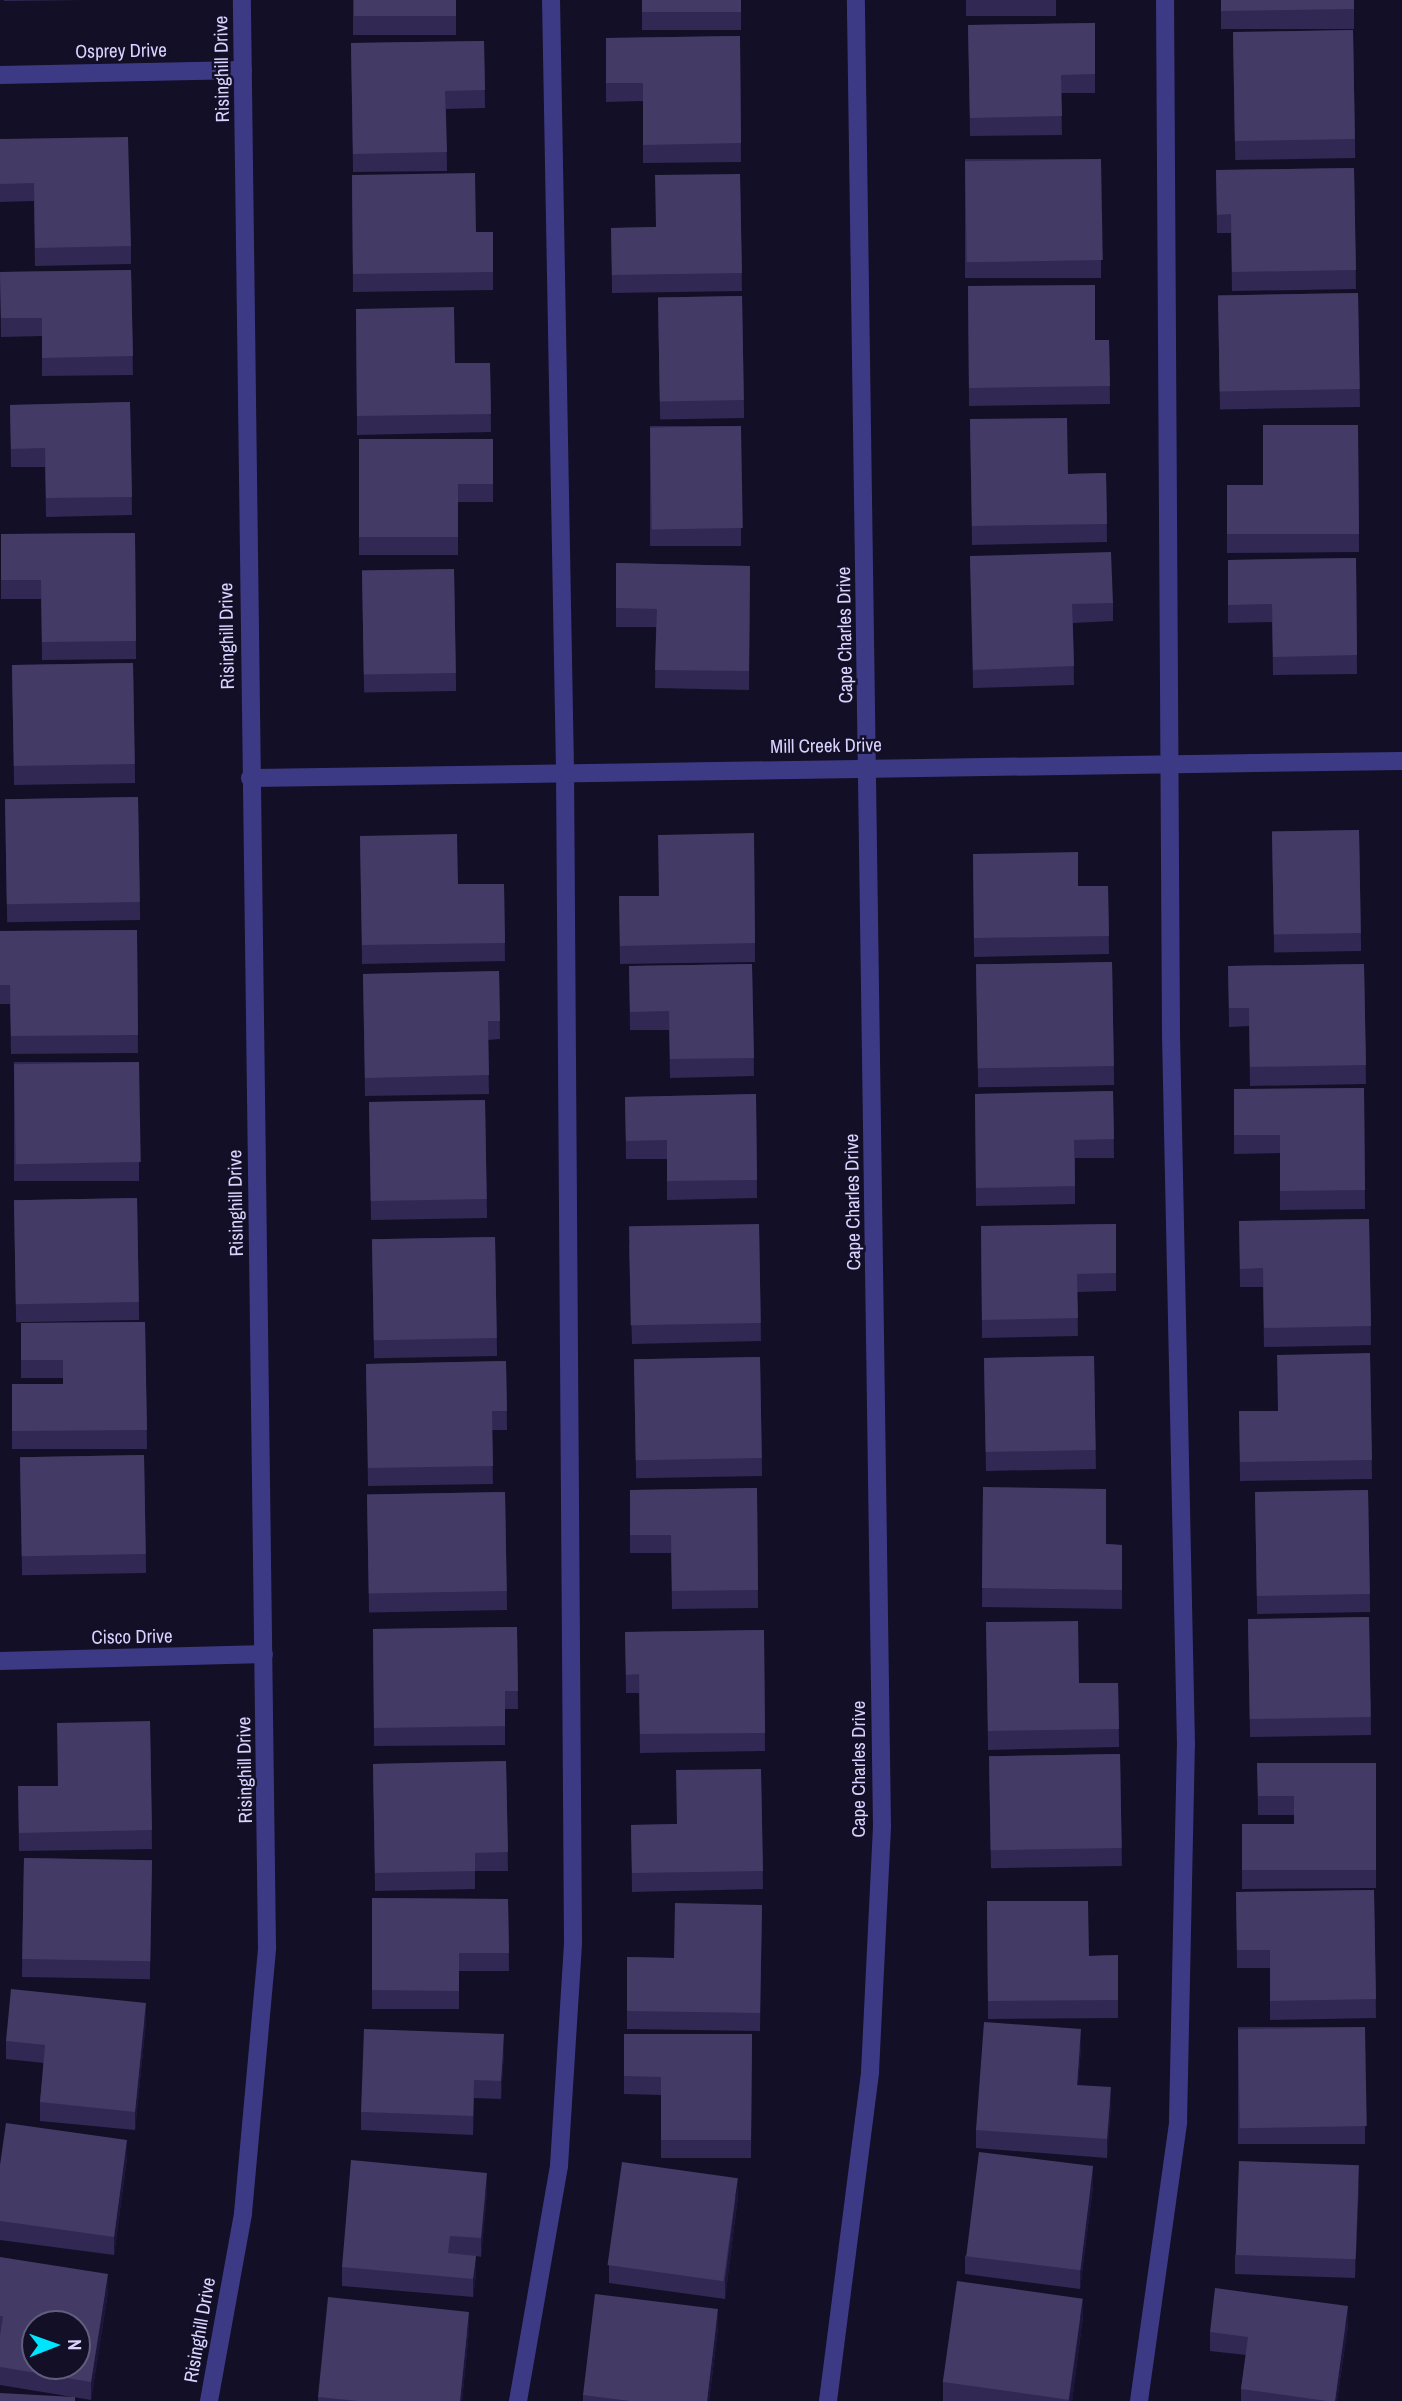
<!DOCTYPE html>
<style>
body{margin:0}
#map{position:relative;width:1402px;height:2401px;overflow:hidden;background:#130f26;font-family:"Archivo Narrow",sans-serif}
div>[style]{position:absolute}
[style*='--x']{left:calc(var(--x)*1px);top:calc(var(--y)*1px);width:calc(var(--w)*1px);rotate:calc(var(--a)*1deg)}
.lane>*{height:18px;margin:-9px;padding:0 9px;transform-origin:9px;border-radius:9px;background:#3d3a85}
.street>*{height:18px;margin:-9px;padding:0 9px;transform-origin:9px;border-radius:9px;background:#3d3a85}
.wall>*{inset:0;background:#312854;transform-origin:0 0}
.shaded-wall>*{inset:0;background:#1d163a}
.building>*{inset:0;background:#433a66;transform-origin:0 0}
span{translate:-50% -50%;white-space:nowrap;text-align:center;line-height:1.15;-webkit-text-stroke:5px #130f26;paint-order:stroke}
.street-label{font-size:19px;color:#d9d4ff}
.north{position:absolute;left:21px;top:2310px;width:70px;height:70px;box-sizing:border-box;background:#130f26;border:2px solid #625e7d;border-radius:50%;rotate:89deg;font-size:19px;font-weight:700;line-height:28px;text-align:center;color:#d9d4ff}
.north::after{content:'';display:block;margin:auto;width:24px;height:32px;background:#00e5ff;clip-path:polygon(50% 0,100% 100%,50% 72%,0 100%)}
</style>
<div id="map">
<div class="lane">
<i style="--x:518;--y:2401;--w:239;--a:-80.1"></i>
<i style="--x:559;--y:2166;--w:224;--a:-86.4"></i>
<i style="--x:573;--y:1942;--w:1172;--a:-90.39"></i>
<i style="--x:565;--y:770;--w:770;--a:-91.04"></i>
<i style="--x:1139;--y:2401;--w:282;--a:-82"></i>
<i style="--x:1178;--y:2122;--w:377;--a:-88.8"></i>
<i style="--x:1186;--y:1745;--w:710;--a:-91.21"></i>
<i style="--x:1171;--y:1035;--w:1035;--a:-90.33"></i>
</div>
<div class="street">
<i style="--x:0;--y:75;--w:243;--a:-1.2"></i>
<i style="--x:250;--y:778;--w:1152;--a:-0.85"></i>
<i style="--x:0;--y:1661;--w:264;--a:-1.5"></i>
<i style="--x:209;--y:2401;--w:191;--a:-79.7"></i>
<i style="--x:243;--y:2213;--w:267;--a:-84.8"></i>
<i style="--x:267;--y:1947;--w:1947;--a:-90.74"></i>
<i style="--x:828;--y:2401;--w:332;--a:-82.7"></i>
<i style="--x:870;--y:2072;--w:246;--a:-87.2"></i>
<i style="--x:882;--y:1826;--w:1826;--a:-90.82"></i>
</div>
<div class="wall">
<i style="clip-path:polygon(4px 0,86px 0,4px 1px)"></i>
<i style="left:353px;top:0;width:103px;height:35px"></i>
<i style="left:642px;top:0;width:99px;height:30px"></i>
<i style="left:966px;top:0;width:90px;height:16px"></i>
<i style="left:1221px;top:0;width:133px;height:29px"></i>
<i style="clip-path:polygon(1095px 23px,1095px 93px,1061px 93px,1062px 135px,970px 136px,968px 25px)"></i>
<i style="left:1353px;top:30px;width:128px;height:120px;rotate:89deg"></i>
<i style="clip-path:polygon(740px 36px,741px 162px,643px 163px,643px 101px,606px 102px,606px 38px)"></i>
<i style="clip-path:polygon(484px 41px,485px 108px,446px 109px,447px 171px,353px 172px,351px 43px)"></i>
<i style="clip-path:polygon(0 139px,131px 246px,131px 264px,35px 266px,34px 201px,0 202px)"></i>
<i style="left:1101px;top:159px;width:119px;height:136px;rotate:90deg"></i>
<i style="clip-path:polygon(1354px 168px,1356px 289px,1232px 291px,1231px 233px,1217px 233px,1216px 170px)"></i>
<i style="clip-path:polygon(740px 174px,742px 291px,612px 293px,611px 228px,655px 227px)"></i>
<i style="clip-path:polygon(352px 175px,476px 232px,493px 232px,493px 290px,353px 292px)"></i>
<i style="clip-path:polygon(131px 270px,133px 375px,42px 376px,42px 336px,1px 337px,0 272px)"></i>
<i style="clip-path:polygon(968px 286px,1095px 340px,1109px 340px,1110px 404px,969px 406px)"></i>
<i style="left:1358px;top:293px;width:114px;height:140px;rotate:89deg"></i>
<i style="left:742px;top:296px;width:122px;height:84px;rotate:89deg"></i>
<i style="clip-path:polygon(356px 309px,455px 363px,490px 363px,491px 432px,357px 435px)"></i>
<i style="clip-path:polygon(130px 402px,132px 515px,46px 517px,45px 467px,11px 467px,10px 405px)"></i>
<i style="clip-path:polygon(970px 419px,1068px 474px,1106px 473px,1107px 542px,972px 545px)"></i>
<i style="clip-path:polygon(1358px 425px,1359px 552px,1227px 553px,1227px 485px,1263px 485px)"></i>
<i style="left:741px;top:426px;width:120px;height:91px;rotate:90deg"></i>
<i style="clip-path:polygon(359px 439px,493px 439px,493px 502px,458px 502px,458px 555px,359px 555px)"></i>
<i style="clip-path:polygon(135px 533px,136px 659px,42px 660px,41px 599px,1px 599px,1px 534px)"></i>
<i style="clip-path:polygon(970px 556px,1113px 603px,1113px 621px,1073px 623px,1074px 685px,973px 688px)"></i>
<i style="clip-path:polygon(1356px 558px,1357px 674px,1273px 675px,1272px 622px,1228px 623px,1228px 560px)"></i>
<i style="clip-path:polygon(616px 563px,750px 566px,749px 690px,655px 688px,656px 627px,616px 627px)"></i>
<i style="left:454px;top:569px;width:122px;height:92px;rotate:89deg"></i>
<i style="left:133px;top:663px;width:120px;height:121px;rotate:89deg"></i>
<i style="left:138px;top:797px;width:123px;height:133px;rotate:89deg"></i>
<i style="left:1359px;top:830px;width:121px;height:87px;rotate:89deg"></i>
<i style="clip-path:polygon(754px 833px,755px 962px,620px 964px,619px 896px,658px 896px)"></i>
<i style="clip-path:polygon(360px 836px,458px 884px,504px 884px,505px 961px,362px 964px)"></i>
<i style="clip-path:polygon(973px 854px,1078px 886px,1108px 886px,1109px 954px,974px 957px)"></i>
<i style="clip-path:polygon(137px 930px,138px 1053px,11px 1054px,10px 1004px,0 1004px,0 931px)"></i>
<i style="left:1112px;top:962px;width:123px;height:136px;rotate:89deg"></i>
<i style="clip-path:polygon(752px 964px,754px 1076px,670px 1078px,669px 1030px,630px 1030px,629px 966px)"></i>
<i style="clip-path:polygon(1364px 964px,1366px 1084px,1250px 1086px,1249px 1026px,1229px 1027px,1228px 966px)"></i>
<i style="clip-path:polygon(499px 971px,500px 1039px,488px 1040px,489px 1094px,365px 1096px,363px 974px)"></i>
<i style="left:139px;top:1062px;width:119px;height:125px;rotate:90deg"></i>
<i style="clip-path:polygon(1364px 1088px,1365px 1209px,1280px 1210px,1280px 1153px,1234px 1154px,1234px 1089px)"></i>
<i style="clip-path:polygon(1113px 1091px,1114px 1158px,1075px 1158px,1075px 1204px,976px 1206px,975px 1094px)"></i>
<i style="clip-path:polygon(756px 1094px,757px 1198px,667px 1200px,667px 1159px,626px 1159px,625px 1097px)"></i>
<i style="left:485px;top:1100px;width:118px;height:116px;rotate:89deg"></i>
<i style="left:137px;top:1198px;width:122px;height:123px;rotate:89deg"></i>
<i style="clip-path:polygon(1369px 1219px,1371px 1345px,1264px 1347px,1263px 1287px,1240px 1287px,1239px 1221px)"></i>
<i style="clip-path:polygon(759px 1224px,761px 1341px,632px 1344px,629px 1244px)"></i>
<i style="clip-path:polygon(1116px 1224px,1116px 1291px,1077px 1292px,1078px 1336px,982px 1338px,981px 1226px)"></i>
<i style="left:495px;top:1237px;width:119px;height:123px;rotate:89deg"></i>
<i style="clip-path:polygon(145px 1322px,147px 1449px,12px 1449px,12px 1384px,63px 1384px,63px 1378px,21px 1378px,21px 1323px)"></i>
<i style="clip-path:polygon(1370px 1353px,1372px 1479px,1240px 1481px,1239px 1411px,1278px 1411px)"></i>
<i style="left:1094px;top:1356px;width:113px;height:110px;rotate:89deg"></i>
<i style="left:760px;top:1357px;width:119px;height:126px;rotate:89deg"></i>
<i style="clip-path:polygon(506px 1361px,507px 1430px,492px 1430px,493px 1484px,368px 1486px,366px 1364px)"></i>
<i style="left:144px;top:1455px;width:118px;height:124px;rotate:89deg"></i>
<i style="clip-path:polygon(983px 1487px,1106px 1544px,1122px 1545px,1122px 1609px,982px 1607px)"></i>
<i style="clip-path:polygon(757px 1488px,758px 1608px,672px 1609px,671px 1553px,630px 1553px,630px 1490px)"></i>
<i style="left:1368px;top:1490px;width:122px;height:113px;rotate:89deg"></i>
<i style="left:505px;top:1492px;width:118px;height:138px;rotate:89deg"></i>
<i style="left:1369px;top:1617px;width:118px;height:121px;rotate:89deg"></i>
<i style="clip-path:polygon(986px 1622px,1079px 1683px,1118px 1683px,1119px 1747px,988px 1750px)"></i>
<i style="clip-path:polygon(517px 1627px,518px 1709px,505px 1709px,505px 1745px,374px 1746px,373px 1629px)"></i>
<i style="clip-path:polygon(764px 1630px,765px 1751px,640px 1753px,639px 1693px,626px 1693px,625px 1632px)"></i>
<i style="clip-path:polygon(150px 1721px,152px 1849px,19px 1851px,18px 1786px,57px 1786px)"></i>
<i style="left:1120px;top:1754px;width:112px;height:131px;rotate:89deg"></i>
<i style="clip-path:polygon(506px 1761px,508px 1871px,475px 1871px,475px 1889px,375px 1891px,373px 1764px)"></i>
<i style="clip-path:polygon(1257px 1763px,1376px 1763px,1376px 1888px,1242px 1889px,1242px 1824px,1294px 1824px,1294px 1815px,1258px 1815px)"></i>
<i style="clip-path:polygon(761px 1769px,763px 1889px,632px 1892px,631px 1825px,677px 1824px)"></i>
<i style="left:24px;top:1858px;width:128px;height:119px;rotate:1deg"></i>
<i style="clip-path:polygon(1374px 1890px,1376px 2018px,1270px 2020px,1270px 1968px,1237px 1968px,1236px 1892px)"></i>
<i style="clip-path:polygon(372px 1898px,508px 1899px,509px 1971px,459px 1971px,459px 2009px,372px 2009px)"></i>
<i style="clip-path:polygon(987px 1901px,1089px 1956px,1118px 1955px,1118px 2018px,988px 2019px)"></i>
<i style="clip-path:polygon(762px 1905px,760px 2031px,627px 2029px,627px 1957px,674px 1958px)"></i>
<i style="clip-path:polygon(146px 2021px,135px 2130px,40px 2121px,40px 2102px,44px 2063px,6px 2059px,6px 2041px)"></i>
<i style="left:1365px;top:2027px;width:117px;height:127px;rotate:90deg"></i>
<i style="clip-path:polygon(624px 2034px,752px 2034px,751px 2158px,661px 2158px,661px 2095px,624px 2094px)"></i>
<i style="clip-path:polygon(1081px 2047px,1078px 2085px,1111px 2105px,1107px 2158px,976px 2148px,976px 2130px)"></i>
<i style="clip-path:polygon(504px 2052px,501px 2099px,474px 2098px,473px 2135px,361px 2130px,361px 2112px)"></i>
<i style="clip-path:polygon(127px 2158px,114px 2255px,0 2240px,0 2165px)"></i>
<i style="clip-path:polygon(1359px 2185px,1355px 2278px,1235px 2274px,1235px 2255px)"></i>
<i style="clip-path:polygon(1093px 2186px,1080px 2289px,965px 2274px,965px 2256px)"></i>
<i style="clip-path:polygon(487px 2191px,481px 2257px,476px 2256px,476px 2274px,473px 2297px,342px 2286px,342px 2267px)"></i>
<i style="clip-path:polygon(738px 2196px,725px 2299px,609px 2283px,609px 2265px)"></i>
<i style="clip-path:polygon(0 2257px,108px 2292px,91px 2400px,0 2385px)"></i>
<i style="clip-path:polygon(1083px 2316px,1072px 2401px,943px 2401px,943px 2382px)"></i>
<i style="clip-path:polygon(1348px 2325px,1337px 2401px,1241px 2401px,1241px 2389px,1246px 2355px,1210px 2351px,1210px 2332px)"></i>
<i style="clip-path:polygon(718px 2328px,709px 2401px,583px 2401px,583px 2395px)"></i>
<i style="clip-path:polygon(469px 2330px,462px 2401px,318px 2401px,318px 2397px)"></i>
</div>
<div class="shaded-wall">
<i style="clip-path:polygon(146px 2003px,146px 2021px,135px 2130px,135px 2112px)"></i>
<i style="clip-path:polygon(1081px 2029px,1081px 2047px,1077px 2103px,1077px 2085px)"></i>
<i style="clip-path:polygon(504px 2034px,504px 2052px,501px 2099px,501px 2081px)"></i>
<i style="clip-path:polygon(1111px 2087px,1111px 2105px,1107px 2158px,1107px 2139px)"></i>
<i style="clip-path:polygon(127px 2140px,127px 2158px,114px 2255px,114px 2237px)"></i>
<i style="clip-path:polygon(1359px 2166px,1359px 2185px,1355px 2278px,1355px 2260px)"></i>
<i style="clip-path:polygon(1093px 2167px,1093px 2186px,1080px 2289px,1080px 2271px)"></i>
<i style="clip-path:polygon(487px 2173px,487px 2191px,481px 2257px,481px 2238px)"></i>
<i style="clip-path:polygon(738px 2178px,738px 2196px,725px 2299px,725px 2280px)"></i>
<i style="clip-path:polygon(476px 2256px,476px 2274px,473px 2297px,473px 2279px)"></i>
<i style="clip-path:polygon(108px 2274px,108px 2292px,91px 2400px,91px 2382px)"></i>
<i style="clip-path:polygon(1083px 2298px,1083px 2316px,1072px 2401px,1069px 2401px)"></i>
<i style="clip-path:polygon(1348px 2306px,1348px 2325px,1337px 2401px,1335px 2401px)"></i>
<i style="clip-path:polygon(718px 2309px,718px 2328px,709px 2401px,707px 2401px)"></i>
<i style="clip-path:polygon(469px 2312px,469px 2330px,462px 2401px,460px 2401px)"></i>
</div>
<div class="building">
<i style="left:354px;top:0;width:102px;height:16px"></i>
<i style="left:642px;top:0;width:99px;height:12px"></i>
<i style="clip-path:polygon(1221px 0,1354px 0,1354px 9px,1221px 11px)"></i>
<i style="clip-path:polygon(1095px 23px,1095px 74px,1061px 75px,1062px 116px,970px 118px,968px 25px)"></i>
<i style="left:1353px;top:30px;width:109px;height:120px;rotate:89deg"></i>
<i style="clip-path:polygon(740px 36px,741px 143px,643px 145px,643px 83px,606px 83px,606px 38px)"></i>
<i style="clip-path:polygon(484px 41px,485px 90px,445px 91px,447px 152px,353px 154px,351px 43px)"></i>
<i style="clip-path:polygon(128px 137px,131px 246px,35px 248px,34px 183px,0 184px,0 139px)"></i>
<i style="left:1101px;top:159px;width:101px;height:136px;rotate:89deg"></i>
<i style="clip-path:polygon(1354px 168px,1356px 270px,1232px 272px,1231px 214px,1217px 215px,1216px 170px)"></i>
<i style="clip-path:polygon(475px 173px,476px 232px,493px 232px,493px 272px,353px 274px,352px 175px)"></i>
<i style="clip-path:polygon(740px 174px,742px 273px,612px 275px,611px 228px,656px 227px,655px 175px)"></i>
<i style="clip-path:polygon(131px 270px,133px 356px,42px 358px,42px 318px,1px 318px,0 272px)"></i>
<i style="clip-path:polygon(1095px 285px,1095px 340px,1109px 340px,1110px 386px,969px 388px,968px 286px)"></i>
<i style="left:1358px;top:293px;width:96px;height:140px;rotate:89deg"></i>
<i style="left:742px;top:296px;width:104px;height:84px;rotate:89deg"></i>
<i style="clip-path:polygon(454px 307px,455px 363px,490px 363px,491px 414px,357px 416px,356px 309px)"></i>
<i style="clip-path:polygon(130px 402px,132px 497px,46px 498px,45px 448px,11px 449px,10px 405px)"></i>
<i style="clip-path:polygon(1067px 418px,1068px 474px,1106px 473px,1107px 524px,972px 526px,970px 419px)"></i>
<i style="clip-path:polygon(1263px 425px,1358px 425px,1359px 534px,1227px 534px,1227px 485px,1263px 485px)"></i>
<i style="left:741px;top:426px;width:102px;height:91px;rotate:89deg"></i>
<i style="clip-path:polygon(359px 439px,493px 439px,493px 484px,458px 484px,458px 537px,359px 537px)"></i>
<i style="clip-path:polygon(135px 533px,136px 641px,42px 642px,41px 580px,1px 580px,1px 534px)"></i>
<i style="clip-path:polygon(1111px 552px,1113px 603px,1072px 604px,1074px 666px,973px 670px,970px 556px)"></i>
<i style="clip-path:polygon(1356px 558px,1357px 655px,1273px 657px,1272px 604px,1228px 605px,1228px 560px)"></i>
<i style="clip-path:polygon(616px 563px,750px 566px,749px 671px,655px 670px,657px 609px,616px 608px)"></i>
<i style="left:454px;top:569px;width:104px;height:92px;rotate:89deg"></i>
<i style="left:133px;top:663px;width:101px;height:121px;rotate:89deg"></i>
<i style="left:138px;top:797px;width:105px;height:133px;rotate:89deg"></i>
<i style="left:1359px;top:830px;width:103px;height:87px;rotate:89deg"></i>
<i style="clip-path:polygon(754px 833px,755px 943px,620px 946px,619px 896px,659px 896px,658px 835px)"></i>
<i style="clip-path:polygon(457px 834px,458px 884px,504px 884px,505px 943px,362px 945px,360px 836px)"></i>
<i style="clip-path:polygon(1078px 852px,1078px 886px,1108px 886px,1109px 936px,974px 938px,973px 854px)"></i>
<i style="clip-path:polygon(137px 930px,138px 1035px,11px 1036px,10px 985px,0 985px,0 931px)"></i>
<i style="left:1112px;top:962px;width:104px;height:136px;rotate:89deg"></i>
<i style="clip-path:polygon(752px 964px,754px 1058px,670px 1059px,669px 1011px,630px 1012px,629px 966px)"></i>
<i style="clip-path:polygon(1364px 964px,1366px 1065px,1250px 1067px,1249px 1008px,1229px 1008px,1228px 966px)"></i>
<i style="clip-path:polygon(499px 971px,500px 1021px,488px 1021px,489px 1075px,365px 1078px,363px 974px)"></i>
<i style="left:139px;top:1062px;width:100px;height:125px;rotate:89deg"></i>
<i style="clip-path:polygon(1364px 1088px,1365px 1190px,1280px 1191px,1280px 1135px,1234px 1135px,1234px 1089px)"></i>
<i style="clip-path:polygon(1113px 1091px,1114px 1139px,1074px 1140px,1075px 1186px,976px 1188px,975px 1094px)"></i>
<i style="clip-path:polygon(756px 1094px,757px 1180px,667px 1181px,667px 1140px,626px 1141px,625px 1097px)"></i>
<i style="left:485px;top:1100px;width:99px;height:116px;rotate:89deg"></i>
<i style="left:137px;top:1198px;width:104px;height:123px;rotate:89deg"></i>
<i style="clip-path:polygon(1369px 1219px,1371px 1326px,1264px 1328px,1263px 1268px,1240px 1269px,1239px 1221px)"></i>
<i style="left:759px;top:1224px;width:99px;height:130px;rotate:89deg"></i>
<i style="clip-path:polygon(1116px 1224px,1116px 1273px,1077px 1274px,1078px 1318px,982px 1320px,981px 1226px)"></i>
<i style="left:495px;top:1237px;width:101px;height:123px;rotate:89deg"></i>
<i style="clip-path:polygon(145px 1322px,147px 1430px,12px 1431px,12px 1384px,63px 1384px,63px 1360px,21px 1360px,21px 1323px)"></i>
<i style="clip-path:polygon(1370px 1353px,1372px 1460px,1240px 1462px,1239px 1411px,1278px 1411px,1277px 1355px)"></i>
<i style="left:1094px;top:1356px;width:94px;height:110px;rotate:89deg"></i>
<i style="left:760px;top:1357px;width:101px;height:126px;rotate:89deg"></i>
<i style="clip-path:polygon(506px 1361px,507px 1411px,492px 1411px,493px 1466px,368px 1468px,366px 1364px)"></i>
<i style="left:144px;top:1455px;width:99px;height:124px;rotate:89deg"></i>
<i style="clip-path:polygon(983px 1487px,1106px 1489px,1106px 1544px,1122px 1545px,1122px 1590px,982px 1588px)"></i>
<i style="clip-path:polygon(757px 1488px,758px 1590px,672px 1591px,671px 1535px,630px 1535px,630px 1490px)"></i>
<i style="left:1368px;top:1490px;width:104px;height:113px;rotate:89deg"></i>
<i style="left:505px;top:1492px;width:99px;height:138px;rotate:89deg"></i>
<i style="left:1369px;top:1617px;width:100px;height:121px;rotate:89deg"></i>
<i style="clip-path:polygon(1078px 1621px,1079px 1683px,1118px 1683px,1119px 1729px,988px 1731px,986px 1622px)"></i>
<i style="clip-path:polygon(517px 1627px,518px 1691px,505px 1691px,505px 1726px,374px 1728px,373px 1629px)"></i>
<i style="clip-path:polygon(764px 1630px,765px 1733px,640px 1734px,639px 1674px,626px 1675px,625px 1632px)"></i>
<i style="clip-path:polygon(150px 1721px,152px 1830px,19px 1833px,18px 1786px,58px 1786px,57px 1723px)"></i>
<i style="left:1120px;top:1754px;width:94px;height:131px;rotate:89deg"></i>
<i style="clip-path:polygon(506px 1761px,508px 1852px,475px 1853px,475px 1871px,375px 1873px,373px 1764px)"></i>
<i style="clip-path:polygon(1257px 1763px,1376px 1763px,1376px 1870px,1242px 1870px,1242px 1824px,1294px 1824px,1294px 1796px,1258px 1796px)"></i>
<i style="clip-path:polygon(761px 1769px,763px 1871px,632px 1873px,631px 1825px,677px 1824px,676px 1770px)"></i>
<i style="left:24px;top:1858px;width:128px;height:101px;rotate:1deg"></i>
<i style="clip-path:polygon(1374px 1890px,1376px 1999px,1270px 2001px,1270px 1950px,1237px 1950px,1236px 1892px)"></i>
<i style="clip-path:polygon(372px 1898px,508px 1899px,509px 1953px,459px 1953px,459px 1991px,372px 1990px)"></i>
<i style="clip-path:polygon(987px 1901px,1088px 1901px,1089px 1956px,1118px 1955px,1118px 2000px,988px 2001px)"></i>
<i style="clip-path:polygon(675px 1903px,762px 1905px,760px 2013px,627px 2011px,627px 1957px,674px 1958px)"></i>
<i style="clip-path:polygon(11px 1989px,146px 2003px,135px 2112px,40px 2102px,45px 2045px,6px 2041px)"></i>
<i style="clip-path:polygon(984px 2022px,1081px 2029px,1077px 2085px,1111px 2087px,1107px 2139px,976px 2130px)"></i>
<i style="left:1365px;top:2027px;width:99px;height:127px;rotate:89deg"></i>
<i style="clip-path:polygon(364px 2029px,504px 2034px,501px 2081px,474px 2080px,473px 2116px,361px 2112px)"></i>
<i style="clip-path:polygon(624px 2034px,752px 2034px,751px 2140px,661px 2140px,661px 2077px,624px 2076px)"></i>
<i style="clip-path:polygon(6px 2123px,127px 2140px,114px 2237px,0 2221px,0 2165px)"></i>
<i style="left:979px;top:2152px;width:115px;height:105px;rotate:7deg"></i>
<i style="clip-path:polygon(351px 2160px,487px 2173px,481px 2238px,450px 2236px,448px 2253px,476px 2256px,473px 2279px,342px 2267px)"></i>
<i style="left:1239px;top:2161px;width:120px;height:94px;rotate:2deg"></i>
<i style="left:622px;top:2162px;width:117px;height:104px;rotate:8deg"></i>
<i style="clip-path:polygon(evenodd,0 2257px,108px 2274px,91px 2382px,0 2367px,0 2336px,3px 2316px,0 2316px,0 2257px,35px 2324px,77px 2324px,77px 2366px,35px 2366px,35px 2324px)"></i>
<i style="left:957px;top:2281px;width:127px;height:102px;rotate:8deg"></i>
<i style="clip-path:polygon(1215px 2288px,1348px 2306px,1335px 2401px,1327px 2401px,1241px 2389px,1248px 2337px,1210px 2332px)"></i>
<i style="clip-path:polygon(595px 2294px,718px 2309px,707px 2401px,630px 2401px,583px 2395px)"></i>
<i style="clip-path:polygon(328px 2297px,469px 2312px,460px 2401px,358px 2401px,318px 2397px)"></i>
<i style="clip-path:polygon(0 2393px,75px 2397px,75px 2401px,0 2401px)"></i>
</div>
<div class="street-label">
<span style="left:121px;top:51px;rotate:-1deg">Osprey Drive</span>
<span style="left:222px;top:69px;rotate:-91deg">Risinghill Drive</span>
<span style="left:845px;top:635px;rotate:-91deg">Cape Charles Drive</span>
<span style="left:227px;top:636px;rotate:-91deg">Risinghill Drive</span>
<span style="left:826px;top:746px;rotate:-1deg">Mill Creek Drive</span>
<span style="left:853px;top:1202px;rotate:-91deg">Cape Charles Drive</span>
<span style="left:236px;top:1203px;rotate:-91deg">Risinghill Drive</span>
<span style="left:132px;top:1637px;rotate:-1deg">Cisco Drive</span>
<span style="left:859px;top:1769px;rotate:-90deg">Cape Charles Drive</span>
<span style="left:245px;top:1770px;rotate:-91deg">Risinghill Drive</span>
<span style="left:200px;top:2330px;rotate:-80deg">Risinghill Drive</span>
</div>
<div class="north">N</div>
</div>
